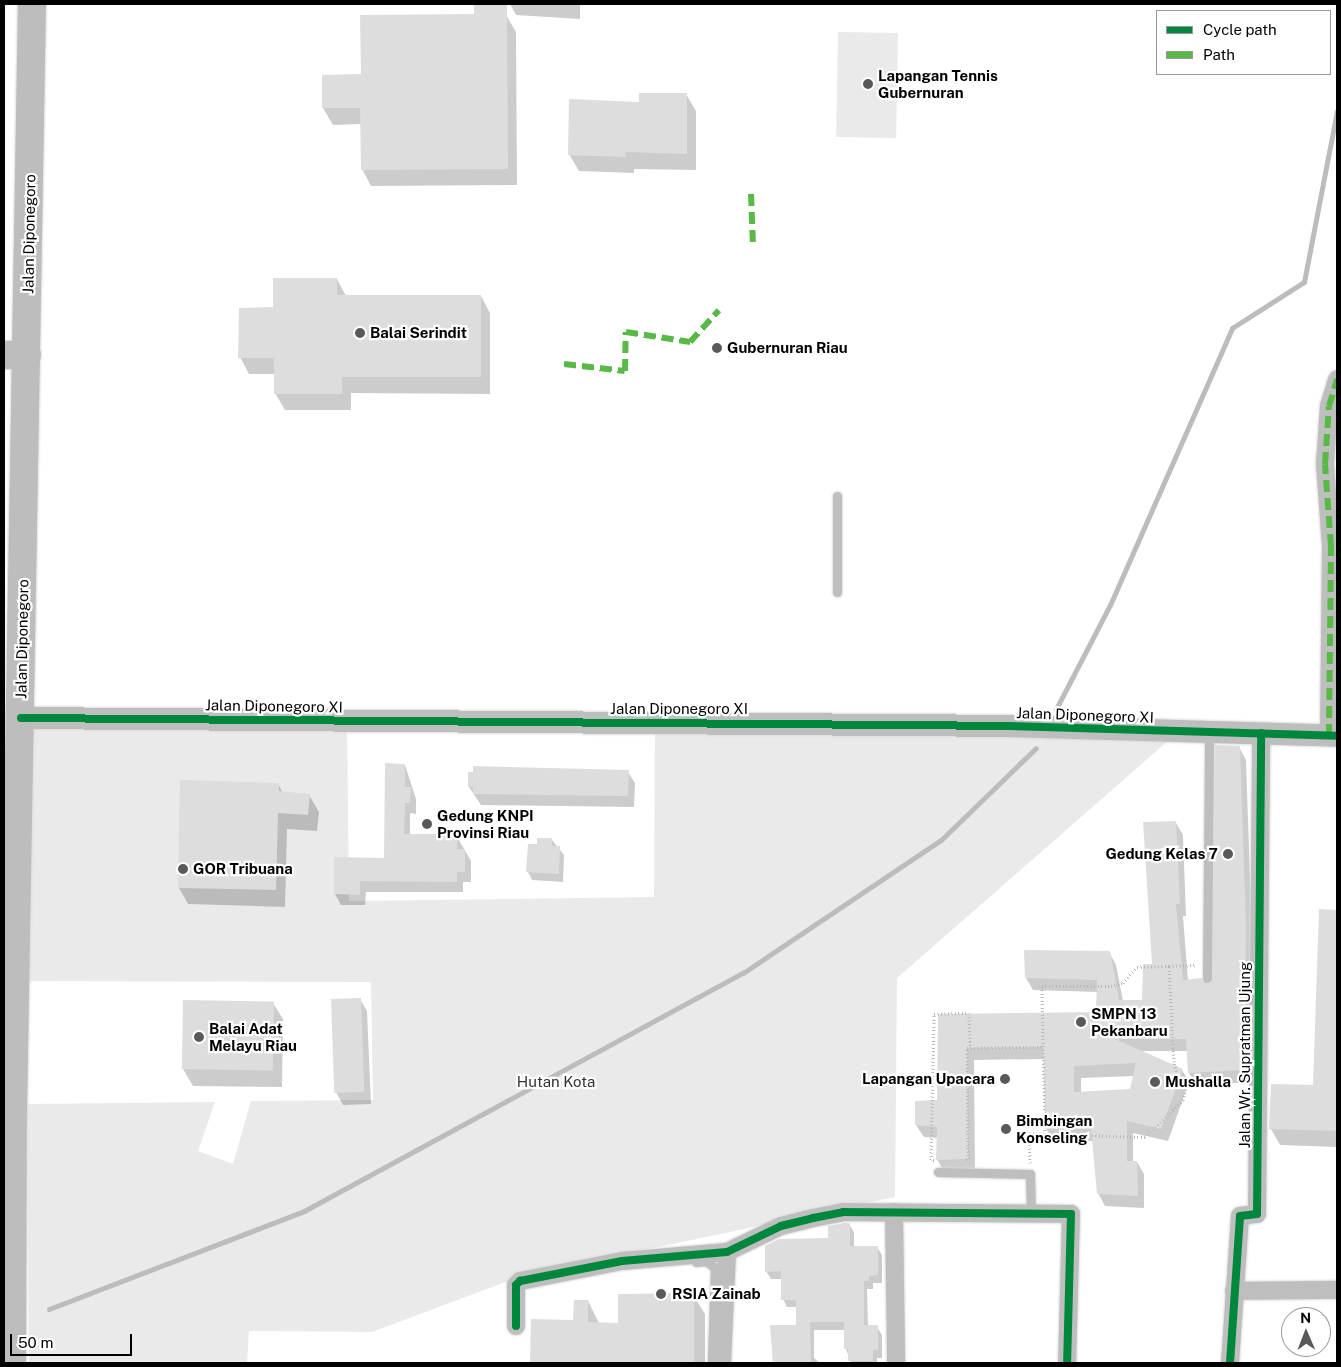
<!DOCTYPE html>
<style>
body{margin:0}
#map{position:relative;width:1341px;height:1367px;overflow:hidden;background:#fff;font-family:"Public Sans",sans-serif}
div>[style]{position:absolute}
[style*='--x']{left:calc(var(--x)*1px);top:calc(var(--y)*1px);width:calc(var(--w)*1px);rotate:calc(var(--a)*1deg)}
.green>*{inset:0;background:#eaeaea;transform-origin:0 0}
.shadow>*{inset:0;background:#0003}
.stream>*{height:5px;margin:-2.5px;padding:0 2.5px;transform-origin:2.5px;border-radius:2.5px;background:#bcbcbc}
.building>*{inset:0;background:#ddd;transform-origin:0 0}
.path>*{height:3px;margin-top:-1.5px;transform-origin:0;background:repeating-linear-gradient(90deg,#b8b8b8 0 1px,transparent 0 3.5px)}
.roads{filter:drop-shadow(0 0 1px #dbdbdb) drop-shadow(0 0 1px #dbdbdb)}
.service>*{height:9px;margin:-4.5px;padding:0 4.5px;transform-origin:4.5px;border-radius:4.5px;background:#bebebe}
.minor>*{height:18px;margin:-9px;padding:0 9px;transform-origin:9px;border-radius:9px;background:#bebebe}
.tertiary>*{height:22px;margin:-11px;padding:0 11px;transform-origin:11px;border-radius:11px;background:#bebebe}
.primary>*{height:28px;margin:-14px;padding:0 14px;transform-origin:14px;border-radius:14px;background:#bdbdbd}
.quiet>*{height:6px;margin-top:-3px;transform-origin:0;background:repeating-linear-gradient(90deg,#58b947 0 12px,transparent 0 18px)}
.cycleway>*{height:8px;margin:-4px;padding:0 4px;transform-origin:4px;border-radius:4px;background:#00873e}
.dots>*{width:14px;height:14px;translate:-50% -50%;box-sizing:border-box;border:2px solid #fff;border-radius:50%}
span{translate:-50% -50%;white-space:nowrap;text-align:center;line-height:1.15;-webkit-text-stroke:4.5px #fff;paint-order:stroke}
.poi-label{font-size:15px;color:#000;font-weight:700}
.left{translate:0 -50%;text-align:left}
.right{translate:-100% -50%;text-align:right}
.street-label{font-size:15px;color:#000}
.park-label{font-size:15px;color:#303030}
.frame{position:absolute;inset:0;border:5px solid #000;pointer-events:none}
.legend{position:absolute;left:1156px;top:10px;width:175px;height:65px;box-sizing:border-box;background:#fff;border:1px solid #999;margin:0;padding:6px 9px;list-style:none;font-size:15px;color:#000}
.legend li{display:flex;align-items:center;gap:10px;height:25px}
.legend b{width:25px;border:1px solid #999}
.north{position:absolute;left:1281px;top:1307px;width:50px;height:50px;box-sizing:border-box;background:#fff;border:1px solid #999;border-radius:50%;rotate:359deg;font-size:14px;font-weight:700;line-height:20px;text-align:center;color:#000}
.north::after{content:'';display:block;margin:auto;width:18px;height:22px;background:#595959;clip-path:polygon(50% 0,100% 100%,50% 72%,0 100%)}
.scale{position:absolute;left:10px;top:1334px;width:122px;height:22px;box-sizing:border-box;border:2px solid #000;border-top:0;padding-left:6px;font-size:15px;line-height:18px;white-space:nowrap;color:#000;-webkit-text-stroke:4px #fff;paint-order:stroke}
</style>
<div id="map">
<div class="green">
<i style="left:838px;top:32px;width:60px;height:105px;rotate:1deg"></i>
<i style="clip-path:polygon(21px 718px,347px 721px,349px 901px,654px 897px,655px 722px,1177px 733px,897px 978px,895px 1197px,521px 1276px,372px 1332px,249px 1331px,247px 1363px,29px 1363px,27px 1104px,215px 1102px,198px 1151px,233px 1164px,251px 1101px,373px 1100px,371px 982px,15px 981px)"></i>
</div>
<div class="shadow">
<i style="clip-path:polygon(510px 4px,580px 4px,580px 19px,516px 15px)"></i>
<i style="clip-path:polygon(506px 15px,516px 32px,517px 185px,371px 186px,362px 169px,361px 124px,333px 125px,323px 108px,362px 75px)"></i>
<i style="clip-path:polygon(686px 94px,696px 111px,696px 170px,634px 169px,634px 173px,579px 171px,569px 154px,641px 103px)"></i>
<i style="clip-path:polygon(337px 279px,346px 296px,481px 296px,490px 313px,490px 394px,351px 393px,351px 410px,285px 410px,275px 393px,275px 374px,249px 374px,240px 357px,274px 309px)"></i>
<i style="clip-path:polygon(evenodd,1239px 747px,1246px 760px,1252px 936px,1252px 1082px,1196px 1085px,1189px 1073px,1188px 1051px,1139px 1051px,1182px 1070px,1189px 1082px,1168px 1141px,1133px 1133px,1133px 1162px,1137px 1162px,1144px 1174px,1144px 1208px,1105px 1206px,1098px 1193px,1093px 1141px,1053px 1141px,1046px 1128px,1044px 1059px,974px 1060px,975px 1171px,944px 1172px,937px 1159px,938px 1138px,924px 1137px,916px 1125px,938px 1101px,939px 1015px,1097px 1013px,1098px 992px,1033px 990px,1026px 978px,1109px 952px,1116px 965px,1123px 1001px,1143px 1001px,1154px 965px,1176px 823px,1183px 835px,1186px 916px,1183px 916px,1188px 981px,1211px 984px,1214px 978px,1239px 747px,1134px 1076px,1131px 1090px,1081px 1093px,1081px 1078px,1134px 1076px)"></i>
<i style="clip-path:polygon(405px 765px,416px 799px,416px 814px,410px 813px,410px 835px,456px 835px,471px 861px,471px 882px,463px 882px,463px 892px,366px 892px,365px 905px,341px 905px,335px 894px,385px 860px)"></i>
<i style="clip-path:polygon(628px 772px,635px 783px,634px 807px,481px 805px,469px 787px,474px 773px)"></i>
<i style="clip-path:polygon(278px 784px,283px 793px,309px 795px,319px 812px,317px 831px,287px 829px,285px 907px,188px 904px,179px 888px)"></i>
<i style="clip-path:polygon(552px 840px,564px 855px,563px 882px,532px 880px,528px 872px,529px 845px,538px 846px)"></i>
<i style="clip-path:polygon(1320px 910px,1337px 911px,1337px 1147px,1280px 1145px,1271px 1129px,1314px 1086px)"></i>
<i style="clip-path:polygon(360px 999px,367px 1011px,371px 1104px,343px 1105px,336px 1092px)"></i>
<i style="clip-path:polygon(273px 1003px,283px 1019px,282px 1087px,193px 1086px,183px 1069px)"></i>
<i style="clip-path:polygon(849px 1224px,854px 1232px,854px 1247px,877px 1247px,882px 1255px,882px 1283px,873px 1283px,873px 1289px,867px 1289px,868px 1327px,877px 1327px,882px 1335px,882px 1358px,877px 1358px,877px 1363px,851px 1363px,846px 1349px,845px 1330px,814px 1330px,814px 1358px,820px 1363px,773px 1363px,771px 1327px,798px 1326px,797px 1307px,787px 1307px,783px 1299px,782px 1279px,771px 1279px,766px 1271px,830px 1240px)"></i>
<i style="clip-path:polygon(693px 1295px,705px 1314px,705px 1363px,531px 1363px,532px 1320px,574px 1321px,588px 1301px,599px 1323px,619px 1324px)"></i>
</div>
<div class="stream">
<i style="--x:1056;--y:709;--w:117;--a:-62.6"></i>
<i style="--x:1110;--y:605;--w:303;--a:-66.2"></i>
<i style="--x:1232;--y:328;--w:85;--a:-32.6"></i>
<i style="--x:1304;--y:282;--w:174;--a:-79.1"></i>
<i style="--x:49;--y:1309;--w:273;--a:-21"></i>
<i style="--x:304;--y:1211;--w:499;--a:-28.5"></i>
<i style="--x:743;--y:973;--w:239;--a:-33.9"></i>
<i style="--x:941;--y:840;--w:132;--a:-44.1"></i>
</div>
<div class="building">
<i style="clip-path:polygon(474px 4px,507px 4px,508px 169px,361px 170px,360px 108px,322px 108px,322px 75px,361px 74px,360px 15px,474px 14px)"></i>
<i style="clip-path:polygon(639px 93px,687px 93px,687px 154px,625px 152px,626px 157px,568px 155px,569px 99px,639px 102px)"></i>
<i style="clip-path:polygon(273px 278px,337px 278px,337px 295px,481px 295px,481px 377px,342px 377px,342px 394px,274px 394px,274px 358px,238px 358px,239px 308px,273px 307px)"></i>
<i style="clip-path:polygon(evenodd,1215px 745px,1240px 746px,1246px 923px,1245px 1070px,1188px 1073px,1186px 1039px,1115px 1039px,1183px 1069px,1161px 1129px,1127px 1121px,1127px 1161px,1137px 1161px,1138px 1196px,1097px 1194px,1091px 1129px,1045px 1129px,1043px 1047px,967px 1048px,968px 1159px,936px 1160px,937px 1127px,915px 1125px,915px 1101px,937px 1100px,938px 1014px,1096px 1012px,1097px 980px,1025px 978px,1024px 950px,1110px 951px,1119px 1000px,1142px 1000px,1143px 964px,1152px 964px,1143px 822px,1176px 821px,1180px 904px,1176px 904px,1183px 980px,1201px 978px,1206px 984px,1212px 982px,1215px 745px,1136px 1063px,1130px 1089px,1074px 1092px,1074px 1066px,1136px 1063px)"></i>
<i style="clip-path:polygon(385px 763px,405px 764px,405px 787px,411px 787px,410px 803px,405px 803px,404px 834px,457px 834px,457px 849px,465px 849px,465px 872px,457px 872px,457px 882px,360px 881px,360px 895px,334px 894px,334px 857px,384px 858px)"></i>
<i style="clip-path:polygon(473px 766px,629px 770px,628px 796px,473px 794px,473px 787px,468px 787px,468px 772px,473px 772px)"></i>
<i style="clip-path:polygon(180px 780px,279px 783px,279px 791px,310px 794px,308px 815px,278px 813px,276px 890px,178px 888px)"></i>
<i style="clip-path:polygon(537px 838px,552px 838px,552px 846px,560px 846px,559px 874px,526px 872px,528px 844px,537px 844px)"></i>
<i style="clip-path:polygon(1319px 909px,1337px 910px,1337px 1131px,1269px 1129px,1271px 1084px,1313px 1085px)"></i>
<i style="left:361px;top:998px;width:94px;height:30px;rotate:88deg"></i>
<i style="left:183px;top:1000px;width:91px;height:69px;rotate:1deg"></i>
<i style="clip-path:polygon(844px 1223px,850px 1223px,850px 1246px,878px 1246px,878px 1275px,869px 1276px,869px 1281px,864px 1281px,864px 1325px,878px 1325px,878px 1350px,873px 1350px,873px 1361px,848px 1361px,848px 1349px,844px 1349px,844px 1322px,810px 1322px,811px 1363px,773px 1363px,770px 1325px,796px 1325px,796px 1300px,781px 1300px,781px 1271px,765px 1272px,765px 1246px,779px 1239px,828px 1238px,828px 1226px)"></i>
<i style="clip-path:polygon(694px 1293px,694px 1363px,530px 1363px,531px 1319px,573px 1320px,574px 1300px,588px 1300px,588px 1322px,618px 1323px,618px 1294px)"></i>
</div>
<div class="path">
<i style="--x:1045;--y:1134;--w:148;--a:-91.2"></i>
<i style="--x:1042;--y:986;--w:69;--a:0"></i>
<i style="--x:1111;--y:986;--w:12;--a:-14"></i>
<i style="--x:1123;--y:983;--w:21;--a:-49"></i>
<i style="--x:1137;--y:967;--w:32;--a:-2"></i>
<i style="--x:966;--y:1159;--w:2;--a:0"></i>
<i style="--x:968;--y:1159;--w:111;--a:-90.5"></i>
<i style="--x:967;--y:1048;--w:76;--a:-0.8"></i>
<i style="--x:934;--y:1160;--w:3;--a:180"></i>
<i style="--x:931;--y:1160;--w:146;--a:-88.8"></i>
<i style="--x:934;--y:1014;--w:35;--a:-2"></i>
<i style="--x:969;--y:1013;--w:35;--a:88"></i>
<i style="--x:1030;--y:1163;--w:30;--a:-92"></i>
<i style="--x:1029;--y:1133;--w:116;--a:2"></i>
<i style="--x:1145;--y:1137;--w:53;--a:-44.2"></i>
<i style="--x:1183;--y:1100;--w:19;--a:-78"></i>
<i style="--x:1187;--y:1081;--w:6;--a:-108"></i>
<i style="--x:1185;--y:1075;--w:8;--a:130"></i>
<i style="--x:1180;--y:1081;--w:20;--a:-108"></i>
<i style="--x:1174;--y:1062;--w:96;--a:-93"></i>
<i style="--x:1169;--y:966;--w:27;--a:-2"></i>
</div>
<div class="roads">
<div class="service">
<i style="--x:837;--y:496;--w:96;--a:90"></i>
<i style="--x:1207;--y:978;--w:245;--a:-89.5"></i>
<i style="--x:938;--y:1172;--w:92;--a:1.2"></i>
<i style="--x:1030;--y:1174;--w:40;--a:88.6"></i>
<i style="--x:696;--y:1262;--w:10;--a:-6"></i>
<i style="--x:706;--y:1261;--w:11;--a:38"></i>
<i style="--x:715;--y:1268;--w:92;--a:91.9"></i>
<i style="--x:712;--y:1360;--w:4;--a:45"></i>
</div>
<div class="minor">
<i style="--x:1329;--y:736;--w:190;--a:-89.4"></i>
<i style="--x:1331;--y:546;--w:82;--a:-94.2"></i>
<i style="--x:1325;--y:464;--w:58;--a:-86.1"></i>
<i style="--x:1329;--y:406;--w:28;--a:-73"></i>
<i style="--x:894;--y:1212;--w:151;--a:89.2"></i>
<i style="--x:1234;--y:1291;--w:103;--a:-0.6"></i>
<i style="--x:516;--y:1326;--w:41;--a:-90"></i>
<i style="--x:516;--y:1285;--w:6;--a:-45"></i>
<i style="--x:520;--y:1281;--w:104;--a:-11.1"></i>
<i style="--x:622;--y:1261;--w:105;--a:-4.9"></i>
<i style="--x:727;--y:1252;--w:60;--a:-25.7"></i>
<i style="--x:781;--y:1226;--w:33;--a:-14"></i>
<i style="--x:813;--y:1218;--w:31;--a:-11"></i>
<i style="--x:843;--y:1212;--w:228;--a:0.5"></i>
<i style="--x:1071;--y:1214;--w:149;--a:91.5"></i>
<i style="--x:722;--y:1363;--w:111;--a:-87.4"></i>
<i style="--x:1230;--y:1363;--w:147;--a:-86.1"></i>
<i style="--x:1240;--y:1216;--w:17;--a:-7"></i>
<i style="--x:1257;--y:1214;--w:481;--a:-89.5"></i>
</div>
<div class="tertiary">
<i style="--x:21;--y:718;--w:988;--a:0.46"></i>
<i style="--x:1009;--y:726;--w:328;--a:1.7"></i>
</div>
<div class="primary">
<i style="--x:4;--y:355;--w:23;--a:0"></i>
<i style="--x:12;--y:1363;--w:252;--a:-89.8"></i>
<i style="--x:13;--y:1111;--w:1107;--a:-89.02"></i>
</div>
</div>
<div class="quiet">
<i style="--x:751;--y:194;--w:51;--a:87.8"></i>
<i style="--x:564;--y:364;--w:61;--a:6.5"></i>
<i style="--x:625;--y:371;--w:39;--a:-89"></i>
<i style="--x:626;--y:332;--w:65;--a:8.9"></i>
<i style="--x:690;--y:342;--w:43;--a:-47.8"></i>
<i style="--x:1329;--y:736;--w:190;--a:-89.4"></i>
<i style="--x:1331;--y:546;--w:82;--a:-94.2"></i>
<i style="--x:1325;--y:464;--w:58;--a:-86.1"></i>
<i style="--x:1329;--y:406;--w:28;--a:-73"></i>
</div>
<div class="cycleway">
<i style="--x:21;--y:718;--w:988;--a:0.46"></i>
<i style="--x:1009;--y:726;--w:328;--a:1.7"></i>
<i style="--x:516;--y:1326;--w:41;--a:-90"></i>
<i style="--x:516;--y:1285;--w:6;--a:-45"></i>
<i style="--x:520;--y:1281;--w:104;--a:-11.1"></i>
<i style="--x:622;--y:1261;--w:105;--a:-4.9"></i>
<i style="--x:727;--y:1252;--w:60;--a:-25.7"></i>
<i style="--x:781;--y:1226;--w:33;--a:-14"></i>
<i style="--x:813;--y:1218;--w:31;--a:-11"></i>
<i style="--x:843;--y:1212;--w:228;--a:0.5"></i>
<i style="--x:1071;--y:1214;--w:149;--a:91.5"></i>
<i style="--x:1230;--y:1363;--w:147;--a:-86.1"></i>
<i style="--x:1240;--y:1216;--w:17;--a:-7"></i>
<i style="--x:1257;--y:1214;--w:481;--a:-89.5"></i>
</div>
<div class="dots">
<i style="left:868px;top:84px;background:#595959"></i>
<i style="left:360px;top:333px;background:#595959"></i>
<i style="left:717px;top:348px;background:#595959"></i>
<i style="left:427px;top:824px;background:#595959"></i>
<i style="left:1228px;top:854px;background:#595959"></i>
<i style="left:183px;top:869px;background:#595959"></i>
<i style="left:1081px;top:1022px;background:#595959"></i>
<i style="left:199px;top:1037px;background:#595959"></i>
<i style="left:1005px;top:1079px;background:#595959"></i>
<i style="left:1155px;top:1082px;background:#595959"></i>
<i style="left:1006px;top:1129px;background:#595959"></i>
<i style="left:661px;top:1294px;background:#595959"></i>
</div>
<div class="poi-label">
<span class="left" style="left:878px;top:84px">Lapangan Tennis<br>Gubernuran</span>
<span class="left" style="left:370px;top:333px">Balai Serindit</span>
<span class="left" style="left:727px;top:348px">Gubernuran Riau</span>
<span class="left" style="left:437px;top:824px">Gedung KNPI<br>Provinsi Riau</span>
<span class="right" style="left:1218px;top:854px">Gedung Kelas 7</span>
<span class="left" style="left:193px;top:869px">GOR Tribuana</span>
<span class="left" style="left:1091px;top:1022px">SMPN 13<br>Pekanbaru</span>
<span class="left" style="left:209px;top:1037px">Balai Adat<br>Melayu Riau</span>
<span class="right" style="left:995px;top:1079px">Lapangan Upacara</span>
<span class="left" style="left:1165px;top:1082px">Mushalla</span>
<span class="left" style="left:1016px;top:1129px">Bimbingan<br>Konseling</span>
<span class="left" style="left:672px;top:1294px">RSIA Zainab</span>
</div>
<div class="street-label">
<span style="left:29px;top:234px;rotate:-89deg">Jalan Diponegoro</span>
<span style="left:22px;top:639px;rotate:-89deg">Jalan Diponegoro</span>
<span style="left:274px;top:706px;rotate:1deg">Jalan Diponegoro XI</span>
<span style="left:679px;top:709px">Jalan Diponegoro XI</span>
<span style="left:1085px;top:715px;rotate:2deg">Jalan Diponegoro XI</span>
<span style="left:1245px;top:1055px;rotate:-90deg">Jalan Wr. Supratman Ujung</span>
</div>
<div class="park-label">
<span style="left:556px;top:1082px">Hutan Kota</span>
</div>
<div class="frame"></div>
<ul class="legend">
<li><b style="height:6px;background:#00873e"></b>Cycle path</li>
<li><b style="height:6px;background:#58b947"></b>Path</li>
</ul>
<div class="north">N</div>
<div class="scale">50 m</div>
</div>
